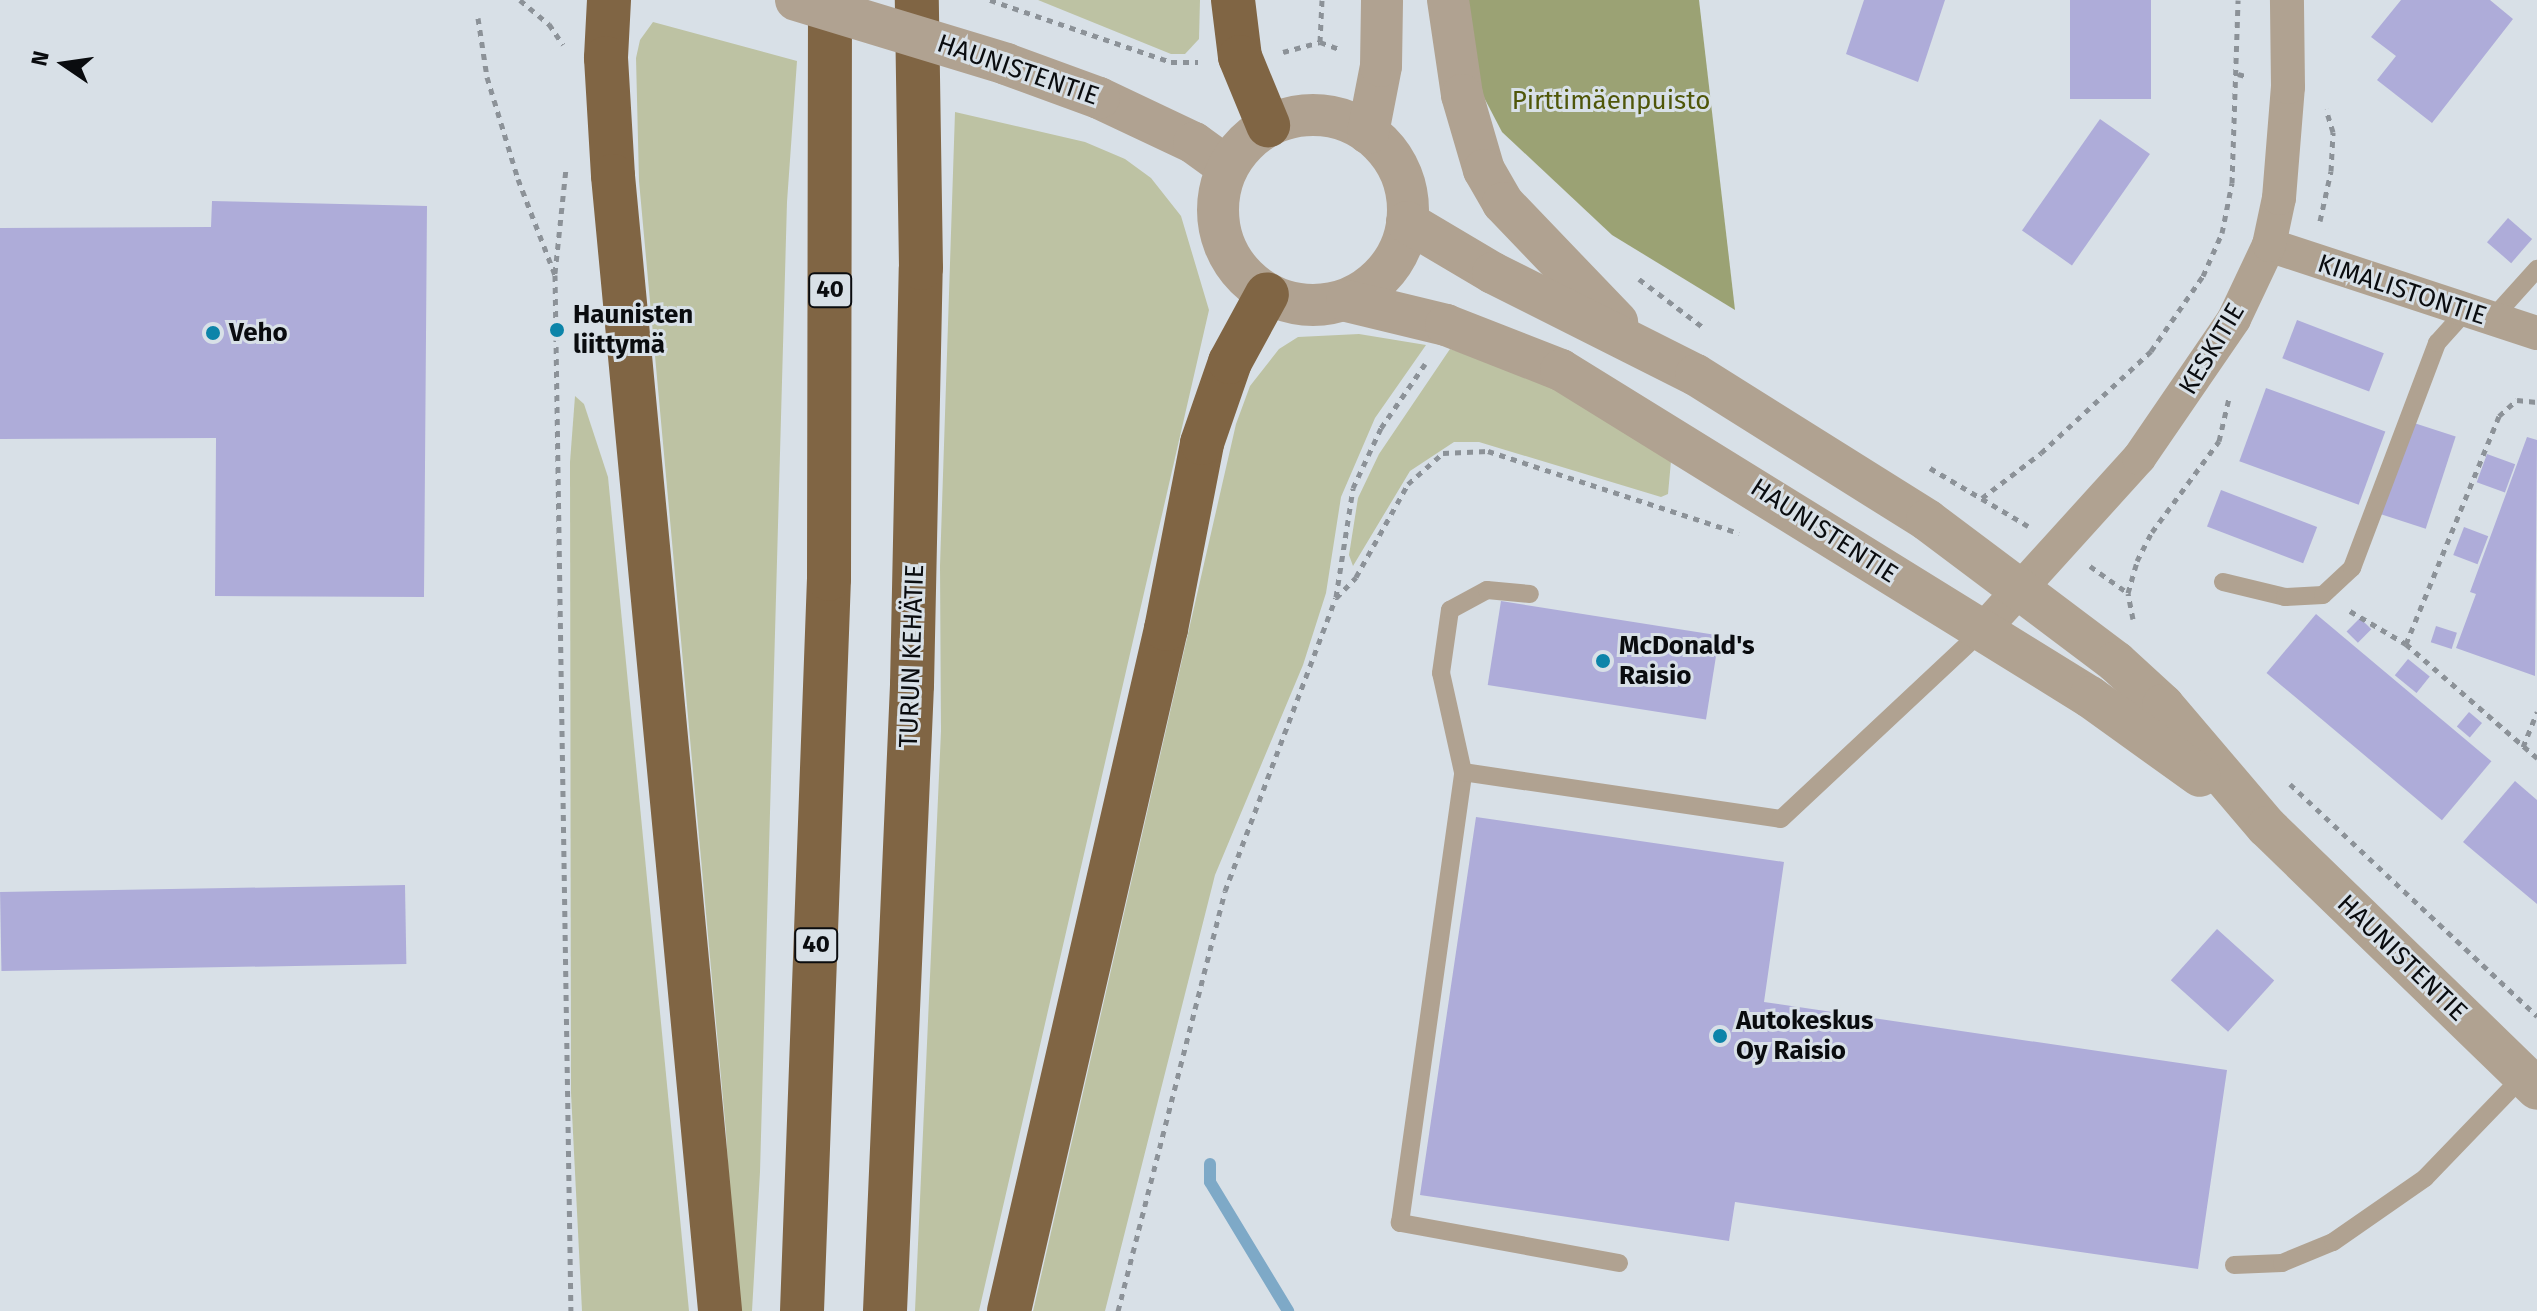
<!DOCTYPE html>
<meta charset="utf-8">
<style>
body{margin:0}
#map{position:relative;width:2537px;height:1311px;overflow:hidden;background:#d8e0e7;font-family:"Fira Sans",sans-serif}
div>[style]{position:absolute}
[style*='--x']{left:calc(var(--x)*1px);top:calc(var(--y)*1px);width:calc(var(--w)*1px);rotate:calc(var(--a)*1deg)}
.green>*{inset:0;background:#bdc2a3}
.forest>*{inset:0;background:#9ba274}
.stream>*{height:12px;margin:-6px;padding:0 6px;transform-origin:6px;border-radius:6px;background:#7ea9c7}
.building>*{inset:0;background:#aeacd9;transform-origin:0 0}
.path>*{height:5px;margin-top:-2.5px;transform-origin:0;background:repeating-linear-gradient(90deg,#8c9298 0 6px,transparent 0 12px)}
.service>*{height:18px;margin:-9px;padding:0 9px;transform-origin:9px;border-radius:9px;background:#b0a291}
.minor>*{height:34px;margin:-17px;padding:0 17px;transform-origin:17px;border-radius:17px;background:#b0a291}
.tertiary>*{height:42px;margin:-21px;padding:0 21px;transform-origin:21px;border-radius:21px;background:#b0a291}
.tertiary>.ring{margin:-21px;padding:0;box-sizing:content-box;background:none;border:42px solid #b0a291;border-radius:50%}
.trunk>*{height:44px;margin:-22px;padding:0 22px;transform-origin:22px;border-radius:22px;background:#806544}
.tertiary-bridge>*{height:42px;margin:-21px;padding:0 21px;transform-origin:21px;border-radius:21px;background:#b0a291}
.dots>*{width:22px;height:22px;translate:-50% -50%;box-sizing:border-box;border:4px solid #d8e0e7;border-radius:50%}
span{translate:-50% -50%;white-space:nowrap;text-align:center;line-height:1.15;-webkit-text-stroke:6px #d8e0e7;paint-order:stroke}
.shield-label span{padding:2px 6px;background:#d8e0e7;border:2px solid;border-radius:6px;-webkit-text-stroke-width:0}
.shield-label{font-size:24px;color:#0a0c0f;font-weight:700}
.street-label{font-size:26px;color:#0a0c0f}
.park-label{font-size:26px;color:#4f5609}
.poi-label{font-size:26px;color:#0a0c0f;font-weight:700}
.left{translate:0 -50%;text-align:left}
.north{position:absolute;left:24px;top:24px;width:80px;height:80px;-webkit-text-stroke:6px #d8e0e7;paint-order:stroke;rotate:283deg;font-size:22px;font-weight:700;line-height:32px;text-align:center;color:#0a0c0f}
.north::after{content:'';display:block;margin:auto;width:28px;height:36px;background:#0a0c0f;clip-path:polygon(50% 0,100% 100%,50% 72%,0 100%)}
</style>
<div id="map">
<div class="green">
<i style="clip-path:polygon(1038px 0,1200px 0,1199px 39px,1185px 54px,1171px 54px)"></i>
<i style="clip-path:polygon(653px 22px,797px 61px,787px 202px,760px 1172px,752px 1311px,742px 1311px,735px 1286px,726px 1132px,639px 181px,636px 58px,640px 40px)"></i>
<i style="clip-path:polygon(955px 112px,1085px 142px,1125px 159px,1151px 178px,1181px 216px,1209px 310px,979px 1311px,915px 1311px,941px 731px,940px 566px)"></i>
<i style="clip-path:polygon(1359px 334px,1426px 345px,1375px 418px,1341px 497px,1326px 593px,1303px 665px,1215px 875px,1105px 1311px,1033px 1311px,1236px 424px,1250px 386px,1279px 349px,1298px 337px)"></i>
<i style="clip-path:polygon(1450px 349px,1557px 382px,1671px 461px,1668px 494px,1661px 497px,1479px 442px,1454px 442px,1410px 471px,1353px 566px,1349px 555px,1358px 498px,1379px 454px)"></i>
<i style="clip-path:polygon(575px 396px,584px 404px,608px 477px,689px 1311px,582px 1311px,571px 1093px,570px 462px)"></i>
</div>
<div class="forest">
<i style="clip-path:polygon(1465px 0,1699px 0,1735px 310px,1612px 235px,1502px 132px,1478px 86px)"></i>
</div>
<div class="stream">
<i style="--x:1210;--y:1164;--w:18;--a:90"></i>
<i style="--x:1210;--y:1182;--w:151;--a:58.8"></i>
</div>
<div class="building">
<i style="clip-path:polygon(1864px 0,1945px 0,1918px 82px,1846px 54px)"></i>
<i style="left:2070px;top:0;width:81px;height:99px"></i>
<i style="clip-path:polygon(2401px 0,2490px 0,2513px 19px,2432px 123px,2377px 80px,2396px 56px,2371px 37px)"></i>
<i style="left:2100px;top:119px;width:61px;height:136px;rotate:35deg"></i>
<i style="clip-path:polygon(212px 201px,427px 206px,424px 597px,215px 596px,216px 438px,0 439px,0 228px,211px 227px)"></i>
<i style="left:2508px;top:218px;width:32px;height:32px;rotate:41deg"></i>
<i style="left:2297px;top:320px;width:93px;height:41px;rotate:21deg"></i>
<i style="left:2266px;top:388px;width:127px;height:78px;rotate:20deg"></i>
<i style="left:2411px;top:422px;width:47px;height:97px;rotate:18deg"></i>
<i style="clip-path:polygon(2527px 437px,2537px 440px,2535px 676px,2456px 648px,2476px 594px,2470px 592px)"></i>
<i style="left:2487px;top:454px;width:30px;height:30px;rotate:20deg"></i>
<i style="left:2221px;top:490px;width:103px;height:39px;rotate:21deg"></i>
<i style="left:2464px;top:527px;width:26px;height:30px;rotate:21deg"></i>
<i style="left:1501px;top:601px;width:221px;height:85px;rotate:9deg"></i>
<i style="left:2316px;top:614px;width:229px;height:77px;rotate:40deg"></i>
<i style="left:2360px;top:618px;width:16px;height:19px;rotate:45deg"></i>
<i style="left:2436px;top:626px;width:22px;height:17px;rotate:18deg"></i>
<i style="left:2408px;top:659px;width:28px;height:21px;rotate:39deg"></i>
<i style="left:2469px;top:712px;width:17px;height:19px;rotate:40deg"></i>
<i style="clip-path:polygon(2515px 781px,2537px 800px,2537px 904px,2463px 842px)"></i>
<i style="clip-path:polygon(1476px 817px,1784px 862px,1764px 1002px,2227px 1070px,2198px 1269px,1735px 1202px,1729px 1241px,1420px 1195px)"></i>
<i style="left:405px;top:885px;width:79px;height:405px;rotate:89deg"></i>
<i style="left:2217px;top:929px;width:77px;height:69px;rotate:42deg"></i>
</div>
<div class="path">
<i style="--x:520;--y:0;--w:38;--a:40"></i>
<i style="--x:549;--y:24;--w:25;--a:56"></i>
<i style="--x:990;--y:0;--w:191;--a:18.9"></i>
<i style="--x:1171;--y:62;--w:27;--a:0"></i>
<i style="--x:478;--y:18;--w:60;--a:81.3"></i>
<i style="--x:487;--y:77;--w:107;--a:73.1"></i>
<i style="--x:518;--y:179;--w:103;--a:68.9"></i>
<i style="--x:555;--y:275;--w:1036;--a:89.12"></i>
<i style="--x:1320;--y:42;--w:42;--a:-87.3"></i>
<i style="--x:1283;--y:52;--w:38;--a:-15"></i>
<i style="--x:1320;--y:42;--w:20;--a:20"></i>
<i style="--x:2238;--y:74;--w:11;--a:15"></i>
<i style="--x:2320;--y:221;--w:51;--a:-77.6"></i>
<i style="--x:2331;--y:171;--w:39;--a:-87"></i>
<i style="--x:2333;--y:132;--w:24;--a:-107"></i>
<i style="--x:555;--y:273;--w:106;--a:-84"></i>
<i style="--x:1639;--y:279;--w:81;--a:37"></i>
<i style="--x:1930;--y:468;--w:114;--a:30.6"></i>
<i style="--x:1982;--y:498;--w:74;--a:-37.3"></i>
<i style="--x:2041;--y:453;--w:150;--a:-42.8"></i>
<i style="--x:2151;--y:351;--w:91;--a:-55.3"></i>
<i style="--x:2203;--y:276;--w:47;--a:-66.2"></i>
<i style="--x:2222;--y:233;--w:51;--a:-78.7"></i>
<i style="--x:2232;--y:183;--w:183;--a:-88.1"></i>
<i style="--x:2090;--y:566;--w:47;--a:35.4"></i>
<i style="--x:1336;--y:597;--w:110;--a:-81.1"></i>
<i style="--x:1353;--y:488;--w:66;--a:-65"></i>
<i style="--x:1381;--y:428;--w:78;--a:-55.5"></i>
<i style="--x:2350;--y:611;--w:65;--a:30.5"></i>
<i style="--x:2406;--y:644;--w:174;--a:41"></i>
<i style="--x:2133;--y:619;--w:26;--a:-101"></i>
<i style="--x:2128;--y:593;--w:33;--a:-74"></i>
<i style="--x:2137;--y:561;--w:33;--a:-63"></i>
<i style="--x:2152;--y:532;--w:113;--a:-53.6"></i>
<i style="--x:2219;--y:441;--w:44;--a:-76.9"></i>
<i style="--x:2406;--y:644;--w:246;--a:-67.8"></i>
<i style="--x:2499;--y:416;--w:24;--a:-42"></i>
<i style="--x:2517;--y:400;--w:20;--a:6"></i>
<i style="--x:2523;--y:747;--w:38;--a:-68"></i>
<i style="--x:2290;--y:784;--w:339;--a:43.2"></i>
<i style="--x:1118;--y:1311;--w:433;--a:-75.7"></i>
<i style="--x:1225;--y:891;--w:313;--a:-69.3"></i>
<i style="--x:1336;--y:598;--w:29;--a:-46"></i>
<i style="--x:1356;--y:577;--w:107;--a:-60.8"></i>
<i style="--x:1408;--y:484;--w:47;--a:-41.5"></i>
<i style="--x:1443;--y:453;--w:45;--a:-2.5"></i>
<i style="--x:1488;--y:451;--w:264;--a:18.1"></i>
</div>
<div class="service">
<i style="--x:2491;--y:320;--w:69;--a:-48"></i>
<i style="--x:2223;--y:582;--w:64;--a:13.6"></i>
<i style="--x:2285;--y:597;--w:38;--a:-3"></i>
<i style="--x:2323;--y:595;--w:40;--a:-43"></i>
<i style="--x:2352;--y:568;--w:241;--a:-69.3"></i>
<i style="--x:2437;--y:343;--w:40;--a:-48"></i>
<i style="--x:1463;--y:772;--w:101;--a:-102.5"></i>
<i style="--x:1441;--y:673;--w:64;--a:-81.9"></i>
<i style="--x:1450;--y:610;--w:42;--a:-28.4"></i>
<i style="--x:1487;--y:590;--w:43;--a:5.3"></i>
<i style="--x:1619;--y:1263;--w:223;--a:-169.6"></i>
<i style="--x:1400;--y:1223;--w:455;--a:-82"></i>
<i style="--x:1463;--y:772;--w:321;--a:8.4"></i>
<i style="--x:1781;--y:819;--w:275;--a:-43.1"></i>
<i style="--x:2234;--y:1265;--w:48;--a:-2.4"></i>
<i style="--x:2282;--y:1263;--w:55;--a:-22.4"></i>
<i style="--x:2333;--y:1242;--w:112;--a:-34.8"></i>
<i style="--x:2425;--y:1178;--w:141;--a:-46.1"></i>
</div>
<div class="minor">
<i style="--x:2269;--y:245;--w:282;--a:18.2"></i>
<i style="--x:1982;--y:631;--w:234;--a:-47.8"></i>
<i style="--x:2139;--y:458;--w:168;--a:-55.6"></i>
<i style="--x:2234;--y:319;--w:82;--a:-64.7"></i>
<i style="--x:2269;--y:245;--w:48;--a:-78"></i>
<i style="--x:2279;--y:198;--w:111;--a:-85.4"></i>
<i style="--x:2288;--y:87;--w:87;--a:-90.7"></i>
</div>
<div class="tertiary">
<i style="--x:1448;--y:0;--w:96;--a:81.6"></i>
<i style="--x:1462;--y:95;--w:78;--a:73.7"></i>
<i style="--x:1484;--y:170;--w:38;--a:60"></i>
<i style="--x:1503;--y:203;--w:165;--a:46.2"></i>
<i style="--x:1099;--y:98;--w:105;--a:25.3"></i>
<i style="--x:1194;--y:143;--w:41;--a:36"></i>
<i class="ring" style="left:1218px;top:115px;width:148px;height:148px"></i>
<i style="--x:1368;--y:133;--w:68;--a:-79"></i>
<i style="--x:1381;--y:66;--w:66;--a:-89.1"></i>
<i style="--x:1407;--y:222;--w:100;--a:30.7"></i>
<i style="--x:1493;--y:273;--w:227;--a:26.7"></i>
<i style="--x:1696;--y:375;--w:273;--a:32.1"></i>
<i style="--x:1927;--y:520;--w:236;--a:36.9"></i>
<i style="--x:2116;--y:662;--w:64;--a:42.5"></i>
<i style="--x:2163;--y:705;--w:160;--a:49.6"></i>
<i style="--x:2267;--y:827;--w:376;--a:44.1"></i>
<i style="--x:1347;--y:301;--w:102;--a:13.6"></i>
<i style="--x:1446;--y:325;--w:123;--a:21.4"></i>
<i style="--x:1561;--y:370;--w:622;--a:31.72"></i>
<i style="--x:2090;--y:697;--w:135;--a:35.7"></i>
</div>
<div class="trunk">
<i style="--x:609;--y:0;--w:58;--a:93"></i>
<i style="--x:606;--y:58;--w:118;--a:86.6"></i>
<i style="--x:613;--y:176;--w:1140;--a:84.61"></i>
<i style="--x:1233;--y:0;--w:57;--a:83"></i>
<i style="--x:1240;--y:57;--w:74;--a:67.6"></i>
<i style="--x:802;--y:1311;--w:732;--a:-87.89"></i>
<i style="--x:829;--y:579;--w:579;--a:-89.9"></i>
<i style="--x:885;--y:1311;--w:627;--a:-87.53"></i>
<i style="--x:912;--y:685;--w:417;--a:-88.8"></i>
<i style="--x:921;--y:268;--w:268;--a:-90.9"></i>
<i style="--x:1009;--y:1311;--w:700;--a:-77.04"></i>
<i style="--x:1166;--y:629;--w:189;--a:-79"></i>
<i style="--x:1202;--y:443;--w:86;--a:-70.9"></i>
<i style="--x:1230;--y:362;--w:77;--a:-61.4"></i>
</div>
<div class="tertiary-bridge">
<i style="--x:796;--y:0;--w:220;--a:16.9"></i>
<i style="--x:1006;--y:64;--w:99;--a:20.1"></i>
</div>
<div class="dots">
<i style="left:557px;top:330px;background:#0c84a9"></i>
<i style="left:213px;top:333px;background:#0c84a9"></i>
<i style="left:1603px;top:661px;background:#0c84a9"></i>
<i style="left:1720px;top:1036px;background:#0c84a9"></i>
</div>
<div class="shield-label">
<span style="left:830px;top:290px">40</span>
<span style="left:816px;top:945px">40</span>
</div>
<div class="street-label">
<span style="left:1018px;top:70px;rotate:19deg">HAUNISTENTIE</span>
<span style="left:2402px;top:290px;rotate:18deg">KIMALISTONTIE</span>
<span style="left:2212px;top:349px;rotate:-59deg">KESKITIE</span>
<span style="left:1824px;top:531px;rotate:33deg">HAUNISTENTIE</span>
<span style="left:912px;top:656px;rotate:-88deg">TURUN KEHÄTIE</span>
<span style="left:2402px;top:958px;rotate:44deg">HAUNISTENTIE</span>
</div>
<div class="park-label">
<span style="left:1611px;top:101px">Pirttimäenpuisto</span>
</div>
<div class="poi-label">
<span class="left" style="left:573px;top:330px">Haunisten<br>liittymä</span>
<span class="left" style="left:229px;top:333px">Veho</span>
<span class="left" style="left:1619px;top:661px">McDonald's<br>Raisio</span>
<span class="left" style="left:1736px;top:1036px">Autokeskus<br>Oy Raisio</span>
</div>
<div class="north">N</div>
</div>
